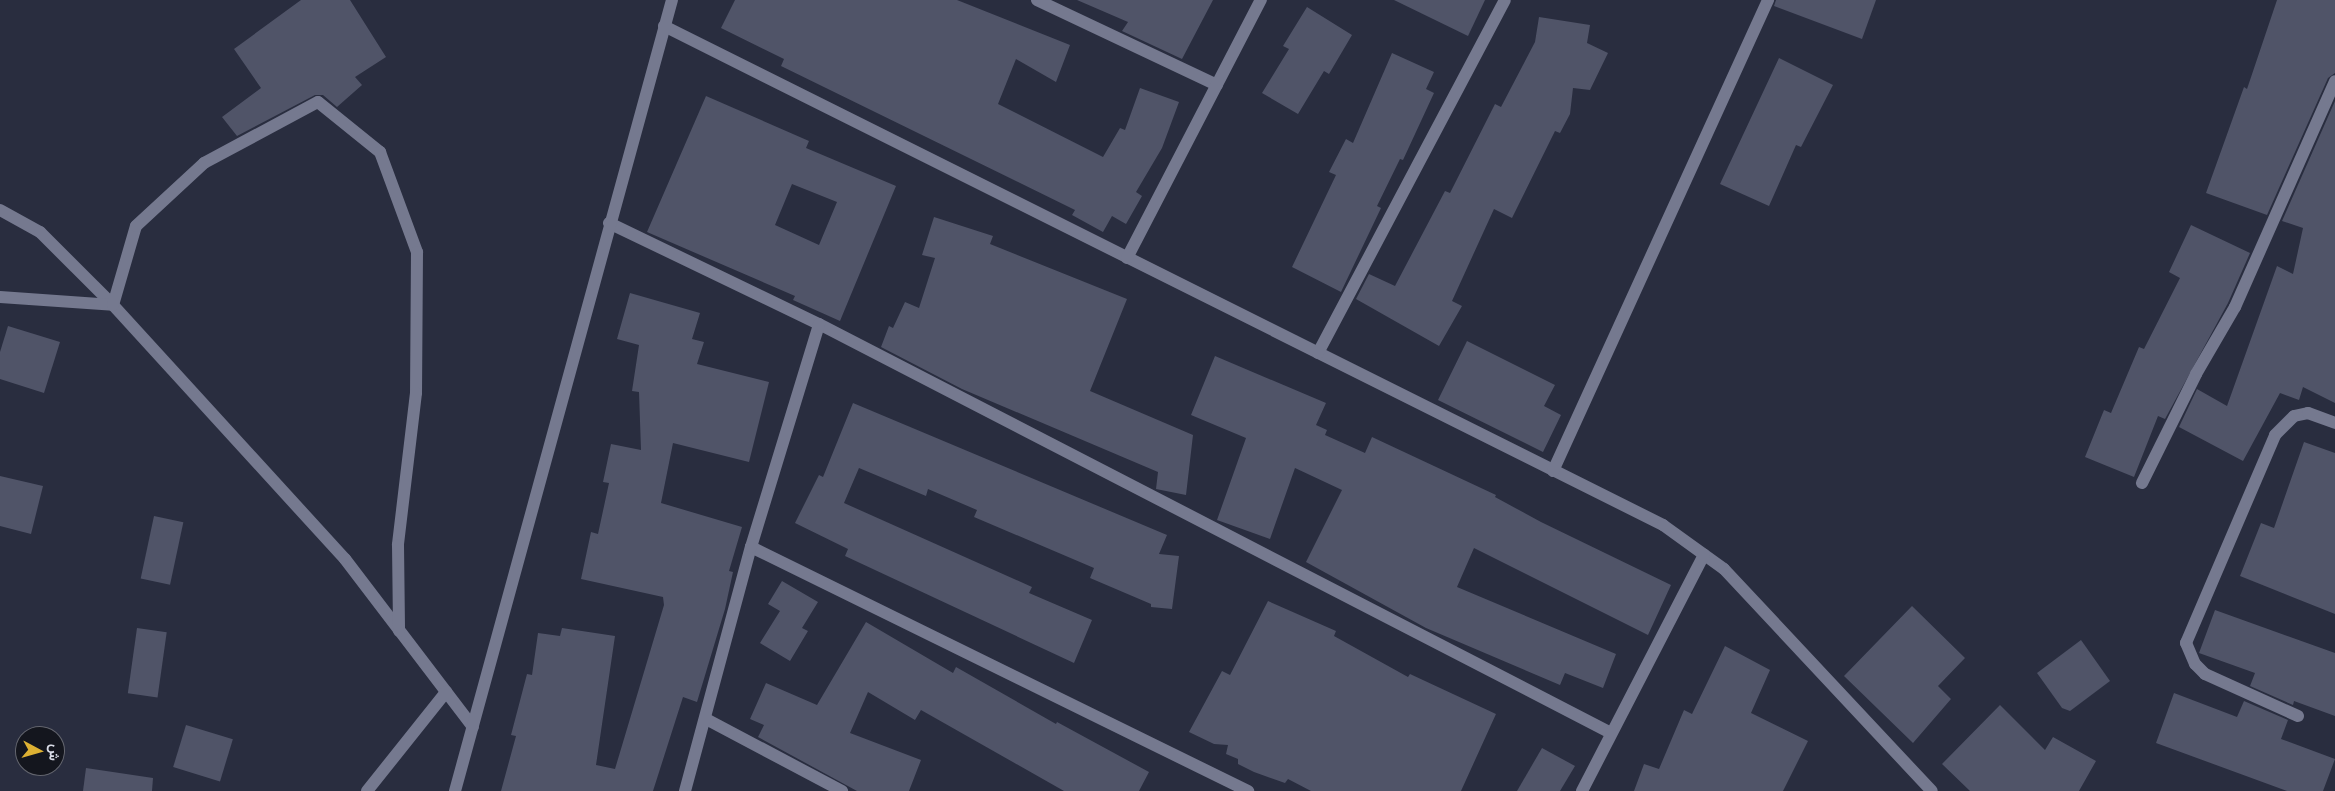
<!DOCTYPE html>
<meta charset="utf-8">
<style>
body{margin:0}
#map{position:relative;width:2335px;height:791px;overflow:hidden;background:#292d3f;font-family:Bitter,Vazirmatn,serif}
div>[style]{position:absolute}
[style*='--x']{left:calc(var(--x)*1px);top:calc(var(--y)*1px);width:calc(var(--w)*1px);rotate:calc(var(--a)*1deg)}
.building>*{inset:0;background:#505468;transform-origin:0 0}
.minor>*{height:12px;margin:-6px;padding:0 6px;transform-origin:6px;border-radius:6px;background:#75798f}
span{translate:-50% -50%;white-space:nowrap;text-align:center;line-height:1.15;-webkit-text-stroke:4px #14161e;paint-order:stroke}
.north{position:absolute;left:15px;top:726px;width:50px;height:50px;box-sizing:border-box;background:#14161e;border:1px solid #63656e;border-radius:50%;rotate:96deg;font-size:14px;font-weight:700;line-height:20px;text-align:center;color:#d9dce7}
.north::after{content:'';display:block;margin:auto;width:18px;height:22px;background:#ddb133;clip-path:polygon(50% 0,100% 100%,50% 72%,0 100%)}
</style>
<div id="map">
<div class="building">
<i style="clip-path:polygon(301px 0,350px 0,386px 57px,355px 77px,362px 85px,337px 107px,323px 95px,315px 95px,237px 136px,222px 117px,261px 88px,234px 49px)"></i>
<i style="clip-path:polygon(735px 0,957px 0,1070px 45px,1056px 82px,1016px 59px,998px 104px,1103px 157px,1120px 128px,1125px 130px,1140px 88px,1179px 102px,1162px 148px,1136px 192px,1142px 196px,1126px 224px,1112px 216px,1103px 232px,1072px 215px,1075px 210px,781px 66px,784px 59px,721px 28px)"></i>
<i style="clip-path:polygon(1077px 0,1213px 0,1182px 59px,1122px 31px,1128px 22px)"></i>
<i style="clip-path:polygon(1394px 0,1485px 0,1468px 36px)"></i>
<i style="clip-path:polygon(1776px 0,1876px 0,1862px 39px,1774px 6px)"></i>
<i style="clip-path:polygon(2277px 0,2335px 0,2335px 73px,2328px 78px,2267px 215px,2206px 193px,2244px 87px,2247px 89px)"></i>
<i style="clip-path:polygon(1307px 7px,1352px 35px,1329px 74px,1324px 71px,1298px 114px,1262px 93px,1289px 49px,1283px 46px)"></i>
<i style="clip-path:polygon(1539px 17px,1590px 25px,1587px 43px,1608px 53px,1590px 90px,1573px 88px,1570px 114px,1560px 133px,1555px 131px,1512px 218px,1494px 209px,1452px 301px,1462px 306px,1439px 346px,1356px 299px,1369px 274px,1395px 286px,1445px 191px,1450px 193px,1495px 104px,1501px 107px,1535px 42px)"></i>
<i style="clip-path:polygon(1392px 53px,1434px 72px,1426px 89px,1434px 93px,1403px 160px,1400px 159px,1377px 206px,1381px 208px,1341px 292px,1292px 267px,1336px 175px,1329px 172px,1346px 139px,1353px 143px)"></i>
<i style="clip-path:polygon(1779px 58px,1833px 85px,1801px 147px,1796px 145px,1769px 206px,1720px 184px)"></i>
<i style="clip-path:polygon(evenodd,706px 96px,809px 141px,806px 148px,896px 186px,840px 321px,793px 300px,795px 296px,647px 232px,706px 96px,792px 184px,837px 202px,819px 245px,775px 225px,792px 184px)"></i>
<i style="clip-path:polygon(2335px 101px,2335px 403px,2303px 387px,2299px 400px,2280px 393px,2243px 461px,2179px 427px,2197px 389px,2227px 406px,2277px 266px,2293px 274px,2303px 228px,2282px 221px)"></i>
<i style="clip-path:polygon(934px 217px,993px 236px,990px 244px,1127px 299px,1090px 391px,1193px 435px,1186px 495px,1156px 489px,1158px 472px,962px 389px,881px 347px,889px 326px,893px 328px,905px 302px,919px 308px,935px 258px,922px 255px)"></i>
<i style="clip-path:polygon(2191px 225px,2250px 253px,2228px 303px,2165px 419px,2158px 416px,2134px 477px,2085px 457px,2104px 410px,2111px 413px,2139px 347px,2144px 349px,2180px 278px,2169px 272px)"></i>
<i style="clip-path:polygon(630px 293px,700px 313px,692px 339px,704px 342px,697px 364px,769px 382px,749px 462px,673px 443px,661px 503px,742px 527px,729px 571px,733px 572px,725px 609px,697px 702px,683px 697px,653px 791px,501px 791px,516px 736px,511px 735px,527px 674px,532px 675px,538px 633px,560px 636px,562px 628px,615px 636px,596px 765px,615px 769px,664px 605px,663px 597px,581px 579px,591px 532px,598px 534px,609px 483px,603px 482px,611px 444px,641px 450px,639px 392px,632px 391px,639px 345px,617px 339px)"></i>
<i style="clip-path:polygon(8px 326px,60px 342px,44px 393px,0 379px,0 352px)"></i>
<i style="clip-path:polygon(1467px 341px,1555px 385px,1544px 406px,1561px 415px,1543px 452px,1438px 400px)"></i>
<i style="clip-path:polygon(1215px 356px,1326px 403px,1316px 425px,1327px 430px,1325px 435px,1365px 453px,1372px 437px,1496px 495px,1495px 497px,1541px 522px,1671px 585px,1648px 635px,1474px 548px,1457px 587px,1616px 654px,1603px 688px,1565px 673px,1560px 685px,1426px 628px,1306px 562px,1342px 490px,1295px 468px,1270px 539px,1217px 520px,1246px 438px,1191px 415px)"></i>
<i style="clip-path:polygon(853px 403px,1167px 535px,1159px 554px,1179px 556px,1172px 609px,1151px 607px,1151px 604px,1090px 578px,1094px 568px,974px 517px,977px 510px,928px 489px,926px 496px,859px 468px,844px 503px,1032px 587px,1029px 593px,1092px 620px,1074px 663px,845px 556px,848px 549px,795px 523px,819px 475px,823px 477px)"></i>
<i style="clip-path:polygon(2304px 442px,2335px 453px,2335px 614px,2240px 576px,2261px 523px,2274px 528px)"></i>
<i style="clip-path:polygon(0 476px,43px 486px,31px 534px,0 526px)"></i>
<i style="left:154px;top:516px;width:30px;height:64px;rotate:12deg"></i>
<i style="clip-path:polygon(782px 581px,818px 602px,802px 628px,808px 631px,790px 661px,760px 643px,780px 611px,768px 604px)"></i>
<i style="clip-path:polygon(1268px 601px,1336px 631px,1334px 636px,1408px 677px,1410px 674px,1496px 714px,1461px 791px,1311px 791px,1288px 779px,1285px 783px,1254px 772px,1238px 764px,1238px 759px,1226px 754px,1228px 745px,1214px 744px,1189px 732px,1222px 671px,1230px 675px)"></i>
<i style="clip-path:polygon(1912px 606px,1965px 658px,1938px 686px,1951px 699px,1913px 743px,1844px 676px)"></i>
<i style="clip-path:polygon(2215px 610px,2335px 653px,2335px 716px,2294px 701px,2293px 705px,2250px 686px,2255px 673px,2199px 653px)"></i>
<i style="clip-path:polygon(866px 622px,953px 673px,956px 667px,1056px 724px,1057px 722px,1149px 772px,1139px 791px,1064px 791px,921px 710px,915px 720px,868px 692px,850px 733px,921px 760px,909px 791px,857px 791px,758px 737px,764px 725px,750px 719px,766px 683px,817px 705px)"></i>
<i style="left:137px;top:628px;width:30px;height:66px;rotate:8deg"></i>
<i style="clip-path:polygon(2081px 640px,2110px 681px,2070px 711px,2062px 708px,2037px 673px)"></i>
<i style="clip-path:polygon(1725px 646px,1770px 670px,1751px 713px,1808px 741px,1783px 791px,1634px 791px,1644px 764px,1659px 769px,1684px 710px,1692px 714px)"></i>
<i style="clip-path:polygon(2174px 693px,2237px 717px,2244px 701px,2288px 720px,2281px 739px,2335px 759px,2323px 791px,2287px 791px,2156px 743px)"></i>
<i style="clip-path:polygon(2000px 705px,2045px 750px,2053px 737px,2096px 761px,2079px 791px,1970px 791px,1942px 764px)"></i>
<i style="left:186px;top:725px;width:49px;height:44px;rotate:17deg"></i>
<i style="clip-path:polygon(1542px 748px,1575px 766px,1560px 791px,1517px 791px)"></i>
<i style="clip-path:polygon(86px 768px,153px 778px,152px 791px,83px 791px)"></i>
</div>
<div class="minor">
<i style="--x:1037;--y:0;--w:199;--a:25.3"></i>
<i style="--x:664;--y:26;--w:1117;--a:26.54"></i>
<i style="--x:1663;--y:525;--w:75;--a:35.8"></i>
<i style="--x:1724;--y:569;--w:304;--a:46.9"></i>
<i style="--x:0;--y:210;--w:46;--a:28.8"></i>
<i style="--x:40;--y:232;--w:103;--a:45"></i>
<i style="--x:113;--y:305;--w:344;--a:47.6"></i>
<i style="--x:345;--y:559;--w:211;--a:52.7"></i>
<i style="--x:609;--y:223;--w:233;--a:25.7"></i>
<i style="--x:819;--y:324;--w:891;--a:27.31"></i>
<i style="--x:1127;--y:258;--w:291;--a:-62.6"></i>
<i style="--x:0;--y:297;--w:113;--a:4"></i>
<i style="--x:113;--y:305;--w:82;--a:-73.8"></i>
<i style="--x:136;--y:226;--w:93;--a:-42.8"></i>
<i style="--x:204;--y:163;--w:129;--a:-28.2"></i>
<i style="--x:318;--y:102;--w:80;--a:38.9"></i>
<i style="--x:380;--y:152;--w:107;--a:69.7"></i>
<i style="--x:417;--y:252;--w:141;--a:90.4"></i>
<i style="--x:416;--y:393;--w:153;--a:96.8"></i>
<i style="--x:398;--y:545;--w:86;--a:89.3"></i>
<i style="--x:1318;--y:353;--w:399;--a:-62.1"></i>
<i style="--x:1553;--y:471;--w:518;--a:-65.46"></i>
<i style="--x:2142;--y:483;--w:122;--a:-63.6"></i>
<i style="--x:2196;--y:374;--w:78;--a:-59.8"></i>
<i style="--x:2235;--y:307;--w:247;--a:-66.1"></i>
<i style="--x:751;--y:547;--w:554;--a:26.15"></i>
<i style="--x:2298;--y:716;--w:102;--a:-155.7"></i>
<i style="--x:2205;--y:674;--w:14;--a:-135"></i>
<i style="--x:2195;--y:664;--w:23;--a:-113"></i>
<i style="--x:2186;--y:643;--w:226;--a:-66.8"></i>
<i style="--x:2275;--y:435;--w:27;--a:-45"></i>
<i style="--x:2294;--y:416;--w:14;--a:-12"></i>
<i style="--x:2308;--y:413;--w:29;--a:20"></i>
<i style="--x:706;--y:719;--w:154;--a:27.9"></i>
<i style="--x:367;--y:791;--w:127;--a:-51.4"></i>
<i style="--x:455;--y:791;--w:820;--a:-74.66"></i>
<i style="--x:685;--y:791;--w:253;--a:-74.9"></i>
<i style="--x:751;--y:547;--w:233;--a:-73"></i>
<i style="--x:1582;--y:791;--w:266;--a:-62.7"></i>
</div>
<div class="north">ش</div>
</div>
